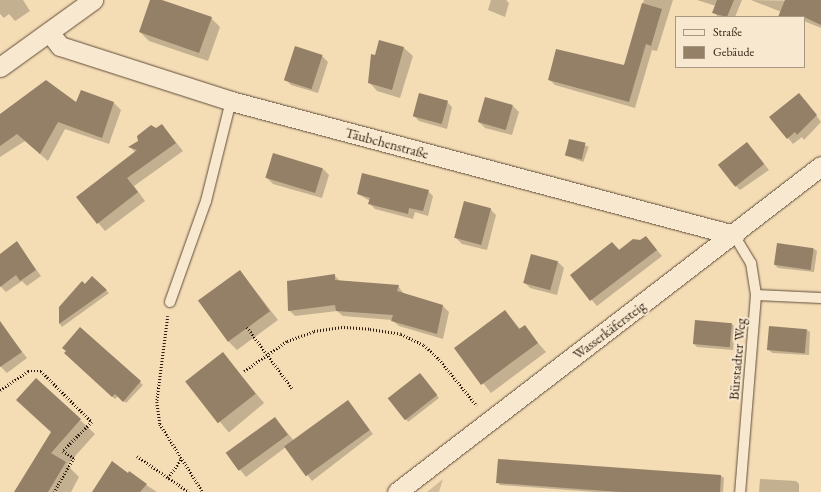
<!DOCTYPE html>
<meta charset="utf-8">
<style>
body{margin:0}
#map{position:relative;width:821px;height:492px;overflow:hidden;background:#f4dcb5;font-family:"EB Garamond",serif}
div>[style]{position:absolute}
[style*='--x']{left:calc(var(--x)*1px);top:calc(var(--y)*1px);width:calc(var(--w)*1px);rotate:calc(var(--a)*1deg)}
.green>*{inset:0;background:#d2bc99}
.shadow>*{inset:0;background:#0003;transform-origin:0 0}
.building>*{inset:0;background:#948066;transform-origin:0 0}
.path>*{height:2.5px;margin-top:-1.25px;transform-origin:0;background:repeating-linear-gradient(90deg,#2d1d10 0 1px,transparent 0 3px)}
.roads{filter:drop-shadow(0 0 1px #5f4d39) drop-shadow(0 0 1px #5f4d39)}
.service>*{height:10px;margin:-5px;padding:0 5px;transform-origin:5px;border-radius:5px;background:#f8e8cf}
.minor>*{height:19px;margin:-9.5px;padding:0 9.5px;transform-origin:9.5px;border-radius:9.5px;background:#f8e8cf}
span{translate:-50% -50%;white-space:nowrap;text-align:center;line-height:1.15;-webkit-text-stroke:4px #f8e8cf;paint-order:stroke}
.street-label{font-size:14px;color:#2d1d10}
.legend{position:absolute;left:675px;top:16px;width:130px;height:52px;box-sizing:border-box;background:#f8e8cf;border:1px solid #a79783;margin:0;padding:5px 7px;list-style:none;font-size:12px;color:#2d1d10}
.legend li{display:flex;align-items:center;gap:8px;height:20px}
.legend b{width:20px;border:1px solid #a79783}
</style>
<div id="map">
<div class="green">
<i style="clip-path:polygon(443px 479px,439px 492px,427px 492px)"></i>
</div>
<div class="shadow">
<i style="clip-path:polygon(0 0,23px 0,30px 11px,15px 21px,9px 14px,4px 18px,0 14px)"></i>
<i style="clip-path:polygon(151px 0,159px 0,211px 18px,220px 27px,208px 61px,149px 41px,140px 32px)"></i>
<i style="clip-path:polygon(491px 0,506px 0,509px 3px,505px 17px,488px 10px)"></i>
<i style="clip-path:polygon(644px 0,673px 0,657px 51px,652px 50px,635px 108px,555px 85px,549px 79px,624px 66px)"></i>
<i style="clip-path:polygon(697px 0,742px 0,735px 17px,718px 17px,714px 12px,716px 6px)"></i>
<i style="clip-path:polygon(751px 0,821px 1px,821px 28px,804px 21px,804px 17px,794px 17px)"></i>
<i style="clip-path:polygon(380px 41px,404px 48px,413px 56px,400px 98px,377px 91px,369px 82px)"></i>
<i style="clip-path:polygon(322px 56px,328px 62px,318px 93px,291px 85px,285px 79px)"></i>
<i style="clip-path:polygon(81px 91px,114px 103px,121px 110px,109px 144px,65px 129px,48px 161px,25px 141px,0 157px,0 115px,77px 104px)"></i>
<i style="clip-path:polygon(805px 100px,821px 122px,804px 140px,802px 137px,793px 144px,788px 138px)"></i>
<i style="clip-path:polygon(447px 102px,452px 107px,447px 129px,419px 121px,414px 116px)"></i>
<i style="clip-path:polygon(513px 106px,519px 112px,512px 135px,485px 128px,479px 122px)"></i>
<i style="clip-path:polygon(162px 125px,183px 151px,134px 186px,145px 201px,105px 231px,77px 197px,135px 152px,130px 147px)"></i>
<i style="left:570px;top:140px;width:20px;height:16px;rotate:20deg"></i>
<i style="clip-path:polygon(753px 150px,769px 170px,740px 190px,734px 184px)"></i>
<i style="clip-path:polygon(274px 155px,323px 169px,329px 175px,322px 198px,273px 184px,267px 178px)"></i>
<i style="clip-path:polygon(428px 191px,433px 196px,428px 216px,415px 212px,413px 219px,375px 209px,370px 204px,370px 201px,358px 194px)"></i>
<i style="clip-path:polygon(490px 209px,496px 215px,487px 250px,462px 244px,456px 238px)"></i>
<i style="clip-path:polygon(17px 243px,41px 276px,27px 286px,22px 281px,6px 292px,0 286px,0 255px)"></i>
<i style="clip-path:polygon(612px 243px,620px 250px,651px 243px,662px 256px,597px 306px,571px 276px)"></i>
<i style="clip-path:polygon(814px 249px,817px 251px,814px 272px,778px 268px,775px 265px)"></i>
<i style="clip-path:polygon(558px 262px,564px 268px,557px 295px,530px 288px,524px 282px)"></i>
<i style="clip-path:polygon(240px 271px,278px 320px,237px 350px,228px 341px)"></i>
<i style="clip-path:polygon(334px 275px,340px 281px,398px 286px,404px 294px,443px 306px,449px 312px,443px 339px,399px 326px,392px 320px,343px 316px,337px 311px,295px 316px,289px 310px)"></i>
<i style="clip-path:polygon(92px 277px,109px 293px,62px 327px,60px 324px,60px 307px)"></i>
<i style="clip-path:polygon(505px 311px,521px 330px,524px 327px,546px 352px,491px 393px,455px 348px)"></i>
<i style="clip-path:polygon(696px 321px,732px 324px,735px 327px,733px 350px,697px 347px,694px 344px)"></i>
<i style="clip-path:polygon(770px 327px,807px 330px,810px 332px,809px 355px,772px 353px,769px 350px)"></i>
<i style="clip-path:polygon(81px 328px,143px 385px,126px 403px,118px 396px,115px 399px,68px 356px,67px 352px)"></i>
<i style="clip-path:polygon(6px 331px,27px 358px,7px 373px,0 366px,0 335px)"></i>
<i style="left:223px;top:354px;width:64px;height:46px;rotate:50deg"></i>
<i style="clip-path:polygon(423px 377px,439px 398px,408px 422px,406px 419px)"></i>
<i style="clip-path:polygon(36px 379px,95px 434px,67px 465px,79px 477px,71px 492px,18px 492px,52px 433px)"></i>
<i style="clip-path:polygon(351px 405px,373px 434px,312px 481px,286px 447px,246px 477px,228px 455px,275px 418px,295px 442px)"></i>
<i style="clip-path:polygon(112px 463px,157px 492px,93px 492px)"></i>
<i style="clip-path:polygon(721px 476px,724px 478px,723px 492px,595px 492px,500px 485px,497px 482px)"></i>
<i style="clip-path:polygon(760px 479px,796px 481px,799px 484px,799px 492px,759px 492px)"></i>
</div>
<div class="building">
<i style="clip-path:polygon(150px 0,162px 0,212px 17px,199px 53px,139px 32px)"></i>
<i style="clip-path:polygon(717px 0,734px 0,727px 17px,712px 13px)"></i>
<i style="clip-path:polygon(785px 0,821px 0,821px 25px,804px 17px,778px 17px)"></i>
<i style="clip-path:polygon(642px 3px,662px 9px,651px 46px,646px 44px,629px 102px,548px 80px,556px 49px,624px 65px)"></i>
<i style="clip-path:polygon(379px 40px,404px 47px,392px 90px,368px 83px,371px 54px,375px 55px)"></i>
<i style="left:295px;top:46px;width:29px;height:36px;rotate:18deg"></i>
<i style="clip-path:polygon(46px 80px,76px 102px,81px 90px,114px 102px,102px 138px,58px 122px,40px 154px,17px 134px,0 146px,0 114px)"></i>
<i style="left:419px;top:93px;width:30px;height:24px;rotate:15deg"></i>
<i style="clip-path:polygon(799px 93px,817px 115px,797px 135px,795px 132px,787px 139px,769px 117px)"></i>
<i style="left:485px;top:97px;width:29px;height:26px;rotate:16deg"></i>
<i style="clip-path:polygon(162px 124px,176px 143px,127px 178px,138px 192px,97px 224px,76px 197px,137px 150px,128px 147px,138px 141px,137px 136px,151px 125px,156px 128px)"></i>
<i style="left:569px;top:139px;width:17px;height:17px;rotate:13deg"></i>
<i style="left:747px;top:142px;width:28px;height:37px;rotate:52deg"></i>
<i style="left:273px;top:153px;width:52px;height:26px;rotate:17deg"></i>
<i style="clip-path:polygon(362px 173px,429px 190px,423px 211px,409px 208px,408px 214px,368px 204px,370px 198px,357px 194px)"></i>
<i style="left:464px;top:201px;width:28px;height:38px;rotate:15deg"></i>
<i style="clip-path:polygon(646px 236px,657px 250px,590px 301px,570px 275px,612px 242px,619px 250px,633px 239px,640px 240px)"></i>
<i style="clip-path:polygon(17px 241px,36px 270px,20px 281px,16px 275px,0 287px,0 254px)"></i>
<i style="left:777px;top:243px;width:37px;height:22px;rotate:8deg"></i>
<i style="left:531px;top:254px;width:28px;height:30px;rotate:15deg"></i>
<i style="left:240px;top:270px;width:51px;height:52px;rotate:54deg"></i>
<i style="clip-path:polygon(335px 274px,335px 280px,399px 285px,397px 291px,443px 305px,437px 334px,391px 321px,393px 315px,336px 311px,335px 305px,288px 311px,287px 281px)"></i>
<i style="clip-path:polygon(92px 276px,107px 290px,59px 324px,59px 307px,82px 281px,85px 284px)"></i>
<i style="clip-path:polygon(505px 310px,519px 329px,525px 325px,538px 343px,481px 385px,454px 348px)"></i>
<i style="left:695px;top:320px;width:37px;height:24px;rotate:5deg"></i>
<i style="clip-path:polygon(0 321px,22px 352px,0 367px)"></i>
<i style="left:769px;top:326px;width:38px;height:24px;rotate:5deg"></i>
<i style="clip-path:polygon(80px 327px,141px 381px,123px 402px,115px 394px,112px 397px,64px 353px,66px 351px,62px 348px)"></i>
<i style="left:223px;top:352px;width:53px;height:48px;rotate:52deg"></i>
<i style="left:420px;top:373px;width:28px;height:41px;rotate:52deg"></i>
<i style="clip-path:polygon(36px 378px,81px 419px,51px 453px,66px 462px,48px 492px,14px 492px,51px 432px,16px 400px)"></i>
<i style="left:348px;top:400px;width:37px;height:79px;rotate:54deg"></i>
<i style="left:275px;top:417px;width:22px;height:61px;rotate:54deg"></i>
<i style="clip-path:polygon(498px 459px,721px 475px,720px 492px,620px 492px,496px 483px)"></i>
<i style="clip-path:polygon(112px 461px,128px 473px,129px 471px,147px 484px,140px 492px,92px 492px)"></i>
</div>
<div class="path">
<i style="--x:168;--y:316;--w:87;--a:97.3"></i>
<i style="--x:157;--y:402;--w:22;--a:82"></i>
<i style="--x:160;--y:424;--w:80;--a:57.7"></i>
<i style="--x:247;--y:327;--w:76;--a:53.6"></i>
<i style="--x:244;--y:371;--w:52;--a:-34.9"></i>
<i style="--x:287;--y:341;--w:29;--a:-20"></i>
<i style="--x:314;--y:331;--w:30;--a:-8"></i>
<i style="--x:344;--y:327;--w:26;--a:4"></i>
<i style="--x:370;--y:329;--w:31;--a:9"></i>
<i style="--x:401;--y:334;--w:25;--a:26"></i>
<i style="--x:424;--y:345;--w:21;--a:43"></i>
<i style="--x:439;--y:359;--w:60;--a:51"></i>
<i style="--x:0;--y:390;--w:34;--a:-34"></i>
<i style="--x:28;--y:371;--w:13;--a:0"></i>
<i style="--x:41;--y:371;--w:72;--a:45"></i>
<i style="--x:92;--y:422;--w:41;--a:135"></i>
<i style="--x:63;--y:451;--w:13;--a:32"></i>
<i style="--x:74;--y:458;--w:39;--a:120"></i>
<i style="--x:137;--y:456;--w:63;--a:34.7"></i>
<i style="--x:168;--y:478;--w:24;--a:-55"></i>
</div>
<div class="roads">
<div class="service">
<i style="--x:734;--y:235;--w:33;--a:59"></i>
<i style="--x:751;--y:263;--w:32;--a:81"></i>
<i style="--x:756;--y:295;--w:198;--a:94.6"></i>
<i style="--x:756;--y:295;--w:65;--a:2.6"></i>
<i style="--x:170;--y:302;--w:107;--a:-70.4"></i>
<i style="--x:206;--y:201;--w:103;--a:-76"></i>
</div>
<div class="minor">
<i style="--x:49;--y:32;--w:18;--a:52"></i>
<i style="--x:60;--y:46;--w:180;--a:17.8"></i>
<i style="--x:231;--y:101;--w:521;--a:14.92"></i>
<i style="--x:0;--y:67;--w:115;--a:-35.8"></i>
<i style="--x:397;--y:492;--w:535;--a:-37.56"></i>
</div>
</div>
<div class="street-label">
<span style="left:387px;top:143px;rotate:15deg">Täubchenstraße</span>
<span style="left:609px;top:330px;rotate:-37deg">Wasserkäfersteig</span>
<span style="left:737px;top:359px;rotate:-85deg">Bürstadter Weg</span>
</div>
<ul class="legend">
<li><b style="height:5px;background:#f8e8cf"></b>Straße</li>
<li><b style="height:11px;background:#948066"></b>Gebäude</li>
</ul>
</div>
